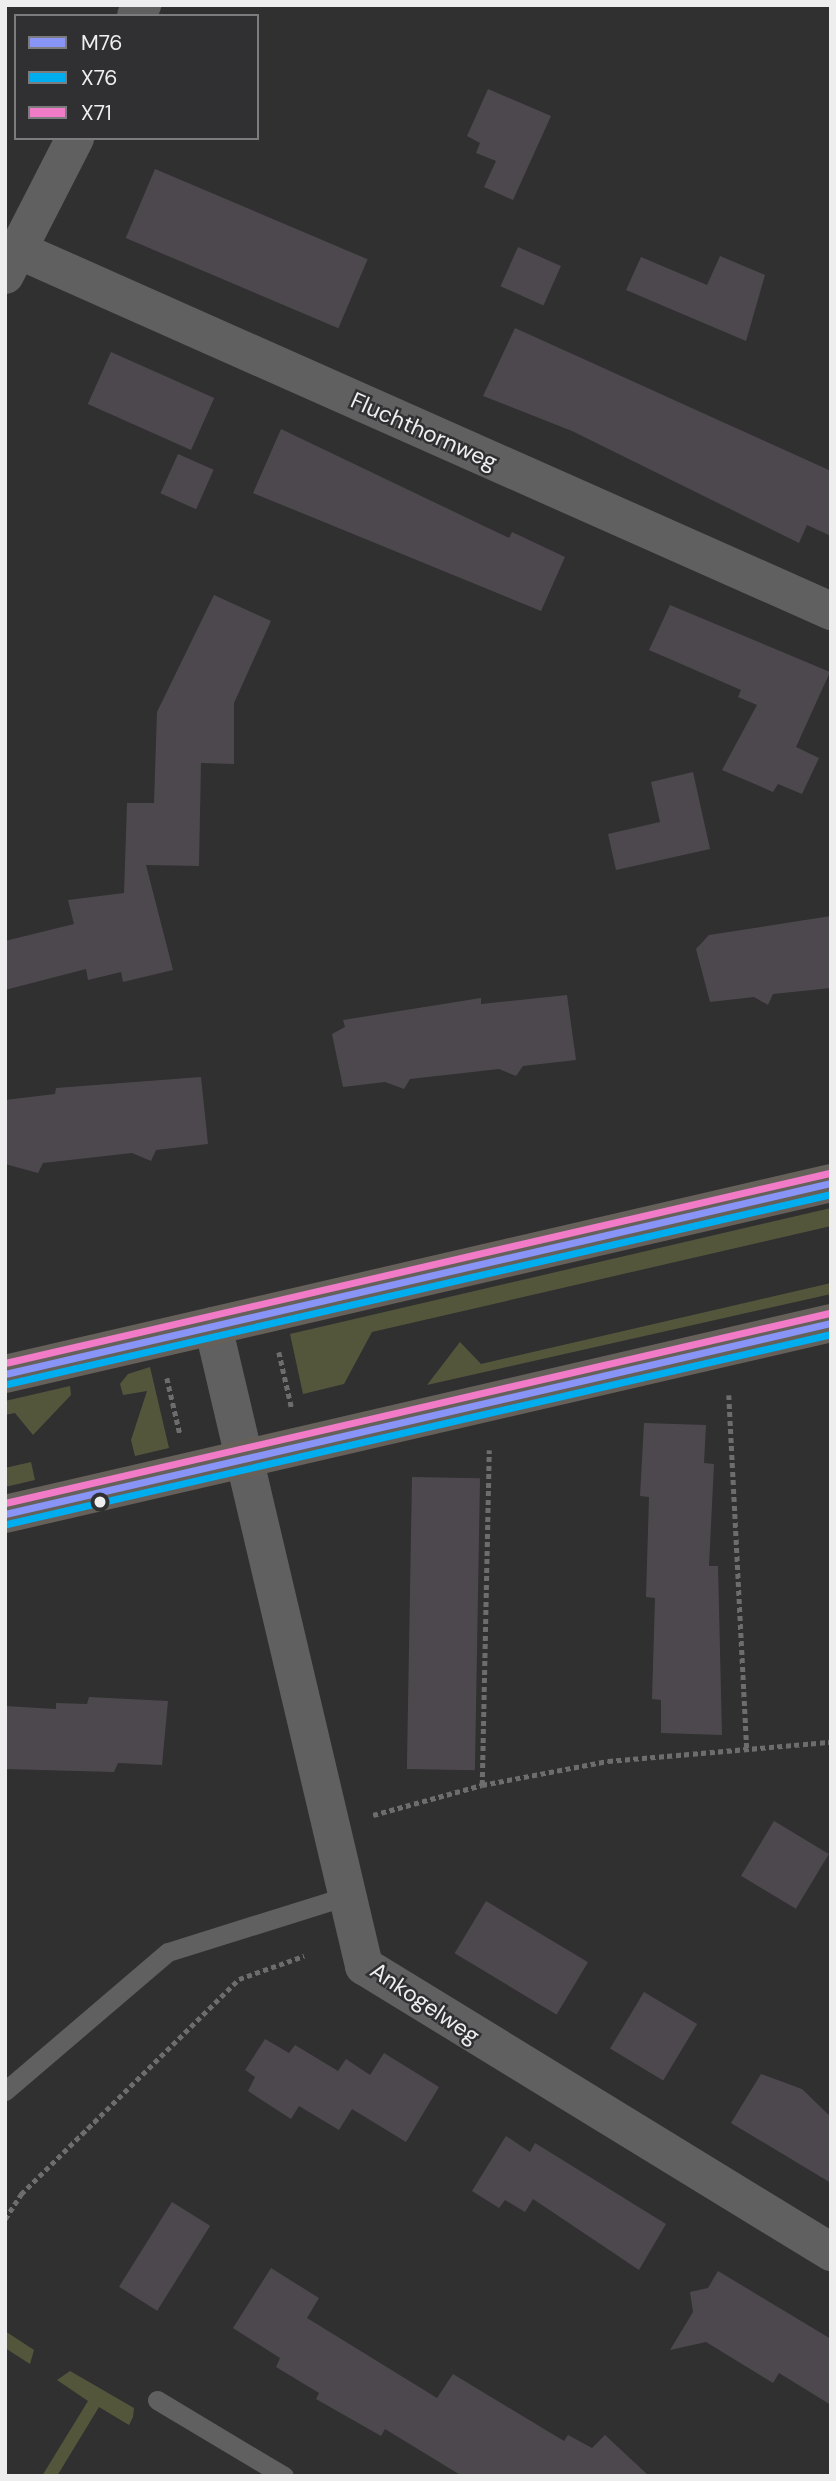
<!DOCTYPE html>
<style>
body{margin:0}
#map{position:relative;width:836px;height:2481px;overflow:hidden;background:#303030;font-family:"DM Sans",sans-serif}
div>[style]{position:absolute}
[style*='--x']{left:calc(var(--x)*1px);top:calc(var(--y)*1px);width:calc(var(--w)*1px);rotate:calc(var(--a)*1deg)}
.green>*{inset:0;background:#54563c}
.building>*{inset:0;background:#4d484d;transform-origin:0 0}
.path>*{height:4.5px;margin-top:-2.25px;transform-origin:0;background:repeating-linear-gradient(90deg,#6d6d6d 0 5px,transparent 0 8.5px)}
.lane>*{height:19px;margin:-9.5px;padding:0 9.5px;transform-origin:9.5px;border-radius:9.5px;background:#606060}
.street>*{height:38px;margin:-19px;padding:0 19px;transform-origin:19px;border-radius:19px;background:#606060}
.primary>*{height:38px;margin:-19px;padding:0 19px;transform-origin:19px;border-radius:19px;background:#66605a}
.bus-1>*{height:7px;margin:-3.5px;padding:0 3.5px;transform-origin:3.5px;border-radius:3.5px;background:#8894f6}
.bus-2>*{height:7px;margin:-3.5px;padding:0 3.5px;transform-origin:3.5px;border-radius:3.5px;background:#00adef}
.bus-3>*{height:7px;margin:-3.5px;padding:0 3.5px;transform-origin:3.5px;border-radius:3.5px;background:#f17bc7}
.dots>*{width:19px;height:19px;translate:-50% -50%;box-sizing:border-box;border:4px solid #302f31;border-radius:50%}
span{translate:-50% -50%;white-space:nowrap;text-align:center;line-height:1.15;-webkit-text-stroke:5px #302f31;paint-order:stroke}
.street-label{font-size:23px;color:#eeeeef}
.frame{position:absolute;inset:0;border:7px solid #eeeeef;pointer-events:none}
.legend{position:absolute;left:14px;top:14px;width:245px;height:126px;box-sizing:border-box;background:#302f31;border:2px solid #7c7b7d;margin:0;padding:9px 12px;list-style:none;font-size:21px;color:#eeeeef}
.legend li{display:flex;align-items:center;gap:14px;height:35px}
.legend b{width:35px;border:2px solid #7c7b7d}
</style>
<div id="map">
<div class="green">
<i style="clip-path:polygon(831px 1208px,831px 1226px,372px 1332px,344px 1384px,303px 1394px,290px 1334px)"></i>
<i style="clip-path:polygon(831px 1283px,831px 1294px,427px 1385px,460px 1342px,481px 1364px)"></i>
<i style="clip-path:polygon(150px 1367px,169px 1448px,135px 1456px,131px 1440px,147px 1391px,123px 1395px,120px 1384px,128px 1374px)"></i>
<i style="clip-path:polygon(70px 1386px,71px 1395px,33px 1435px,15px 1413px,5px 1415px,5px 1401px)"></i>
<i style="clip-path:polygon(31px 1462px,35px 1480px,5px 1487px,5px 1468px)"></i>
<i style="clip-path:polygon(5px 2331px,34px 2350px,30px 2364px,5px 2348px)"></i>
<i style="clip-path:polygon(70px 2371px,134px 2408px,133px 2417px,129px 2425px,99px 2407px,57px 2476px,42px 2476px,88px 2401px,57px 2380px)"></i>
</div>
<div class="building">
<i style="clip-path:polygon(488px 89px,551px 116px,513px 200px,484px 187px,496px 161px,476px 153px,480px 143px,467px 136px)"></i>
<i style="left:155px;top:169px;width:231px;height:75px;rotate:23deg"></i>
<i style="left:518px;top:247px;width:47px;height:43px;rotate:24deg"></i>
<i style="clip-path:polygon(720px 256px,765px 275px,746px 341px,626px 290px,641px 257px,707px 285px)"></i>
<i style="clip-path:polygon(515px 328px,831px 471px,831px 536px,807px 525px,799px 543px,572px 431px,483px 396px)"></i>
<i style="left:111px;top:352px;width:113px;height:57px;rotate:24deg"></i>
<i style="clip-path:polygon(281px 429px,509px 538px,512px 532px,565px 557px,541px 611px,253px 493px)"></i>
<i style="left:178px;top:454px;width:39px;height:43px;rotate:24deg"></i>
<i style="clip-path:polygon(214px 595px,271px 621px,234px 703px,234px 764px,201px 763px,199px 866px,146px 865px,173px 970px,123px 982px,121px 972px,88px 980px,86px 969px,5px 990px,5px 941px,74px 924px,68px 900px,124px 893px,127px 803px,154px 803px,157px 712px)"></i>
<i style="clip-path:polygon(670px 605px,830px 672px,796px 747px,819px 758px,802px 794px,778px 784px,773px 792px,722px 770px,757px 705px,738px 697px,741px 690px,649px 650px)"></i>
<i style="clip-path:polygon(693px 772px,710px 849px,616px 870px,608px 834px,660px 822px,651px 782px)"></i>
<i style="clip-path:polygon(831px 916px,831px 988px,773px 994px,768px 1005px,754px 997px,710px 1002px,696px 949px,709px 935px)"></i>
<i style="clip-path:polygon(567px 995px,576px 1060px,523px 1066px,516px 1076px,499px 1069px,410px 1079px,404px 1089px,385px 1082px,343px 1087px,332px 1034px,345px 1027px,343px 1020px,481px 998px,481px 1004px)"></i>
<i style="clip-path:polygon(201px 1077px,208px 1144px,156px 1150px,151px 1161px,132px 1153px,43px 1163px,38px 1173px,5px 1164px,5px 1100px,55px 1094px,56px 1088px)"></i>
<i style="clip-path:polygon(644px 1423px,706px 1425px,704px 1463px,714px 1464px,709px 1566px,718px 1566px,722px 1735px,661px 1733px,661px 1700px,652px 1699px,655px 1598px,646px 1597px,649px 1497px,640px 1496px)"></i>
<i style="left:412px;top:1477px;width:68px;height:292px;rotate:1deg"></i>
<i style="clip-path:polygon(89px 1697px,168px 1701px,162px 1765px,118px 1763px,114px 1772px,5px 1769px,5px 1706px,56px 1709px,56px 1703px,87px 1704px)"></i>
<i style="left:774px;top:1821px;width:64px;height:64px;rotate:31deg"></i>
<i style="left:486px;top:1901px;width:119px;height:61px;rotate:31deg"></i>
<i style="left:644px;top:1992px;width:62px;height:66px;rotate:31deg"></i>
<i style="clip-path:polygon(265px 2039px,289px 2053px,295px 2045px,338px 2071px,346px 2059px,370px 2075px,384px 2053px,439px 2087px,406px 2142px,352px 2109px,339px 2130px,299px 2106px,291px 2119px,248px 2091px,255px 2077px,245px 2070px)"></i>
<i style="clip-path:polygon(761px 2074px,802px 2089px,831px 2117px,831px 2183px,731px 2123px)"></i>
<i style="clip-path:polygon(506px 2136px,530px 2152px,535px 2143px,666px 2224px,639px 2270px,533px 2199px,525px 2212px,505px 2200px,499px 2208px,472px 2191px)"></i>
<i style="left:172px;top:2202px;width:45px;height:100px;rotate:32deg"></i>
<i style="clip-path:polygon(271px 2268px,319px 2298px,307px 2318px,437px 2398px,453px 2374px,564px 2441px,568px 2435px,592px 2448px,605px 2435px,649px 2476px,462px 2476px,385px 2429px,381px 2436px,316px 2399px,319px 2393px,276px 2367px,280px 2358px,233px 2328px)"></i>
<i style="clip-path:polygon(718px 2271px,831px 2339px,831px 2405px,779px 2373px,773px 2383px,706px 2342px,670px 2350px,693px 2312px,690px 2292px,708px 2288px)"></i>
</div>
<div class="path">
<i style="--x:279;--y:1352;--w:58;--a:77.2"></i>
<i style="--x:167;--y:1378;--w:57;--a:76.9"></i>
<i style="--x:729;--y:1395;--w:355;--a:87.1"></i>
<i style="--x:482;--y:1785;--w:335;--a:-88.8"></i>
<i style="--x:373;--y:1815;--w:113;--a:-15.4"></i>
<i style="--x:482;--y:1785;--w:128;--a:-10.8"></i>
<i style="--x:608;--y:1761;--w:224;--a:-4.9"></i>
<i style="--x:5;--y:2219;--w:30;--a:-57"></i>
<i style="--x:21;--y:2194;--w:306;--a:-44.6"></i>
<i style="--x:239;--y:1979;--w:69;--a:-19.5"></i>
</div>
<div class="lane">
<i style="--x:5;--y:2091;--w:214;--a:-40.5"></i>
<i style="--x:168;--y:1952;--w:184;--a:-17.4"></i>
<i style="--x:157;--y:2400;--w:148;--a:30.9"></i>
</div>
<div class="street">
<i style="--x:136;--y:16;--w:13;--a:-61"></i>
<i style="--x:18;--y:250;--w:890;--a:23.94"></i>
<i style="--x:5;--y:275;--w:154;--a:-62.9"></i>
<i style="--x:213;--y:1326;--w:658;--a:76.72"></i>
<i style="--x:364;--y:1966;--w:548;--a:31.48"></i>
</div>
<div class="primary">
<i style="--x:5;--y:1374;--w:848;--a:-13.02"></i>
<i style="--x:5;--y:1514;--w:848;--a:-13.02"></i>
</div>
<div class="bus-1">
<i style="--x:5;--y:1374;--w:848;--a:-13.02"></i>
<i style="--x:5;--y:1514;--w:848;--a:-13.02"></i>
</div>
<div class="bus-2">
<i style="--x:7;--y:1384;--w:846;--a:-12.98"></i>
<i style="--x:7;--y:1524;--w:846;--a:-12.98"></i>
</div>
<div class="bus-3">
<i style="--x:5;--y:1363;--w:846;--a:-12.98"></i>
<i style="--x:5;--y:1503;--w:846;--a:-12.98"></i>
</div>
<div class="dots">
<i style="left:100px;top:1502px;background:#eeeeef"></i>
</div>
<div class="street-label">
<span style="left:424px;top:431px;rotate:24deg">Fluchthornweg</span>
<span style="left:425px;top:2003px;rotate:34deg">Ankogelweg</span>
</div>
<div class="frame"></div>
<ul class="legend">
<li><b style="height:9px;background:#8894f6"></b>M76</li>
<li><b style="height:9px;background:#00adef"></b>X76</li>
<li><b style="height:9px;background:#f17bc7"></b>X71</li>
</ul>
</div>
